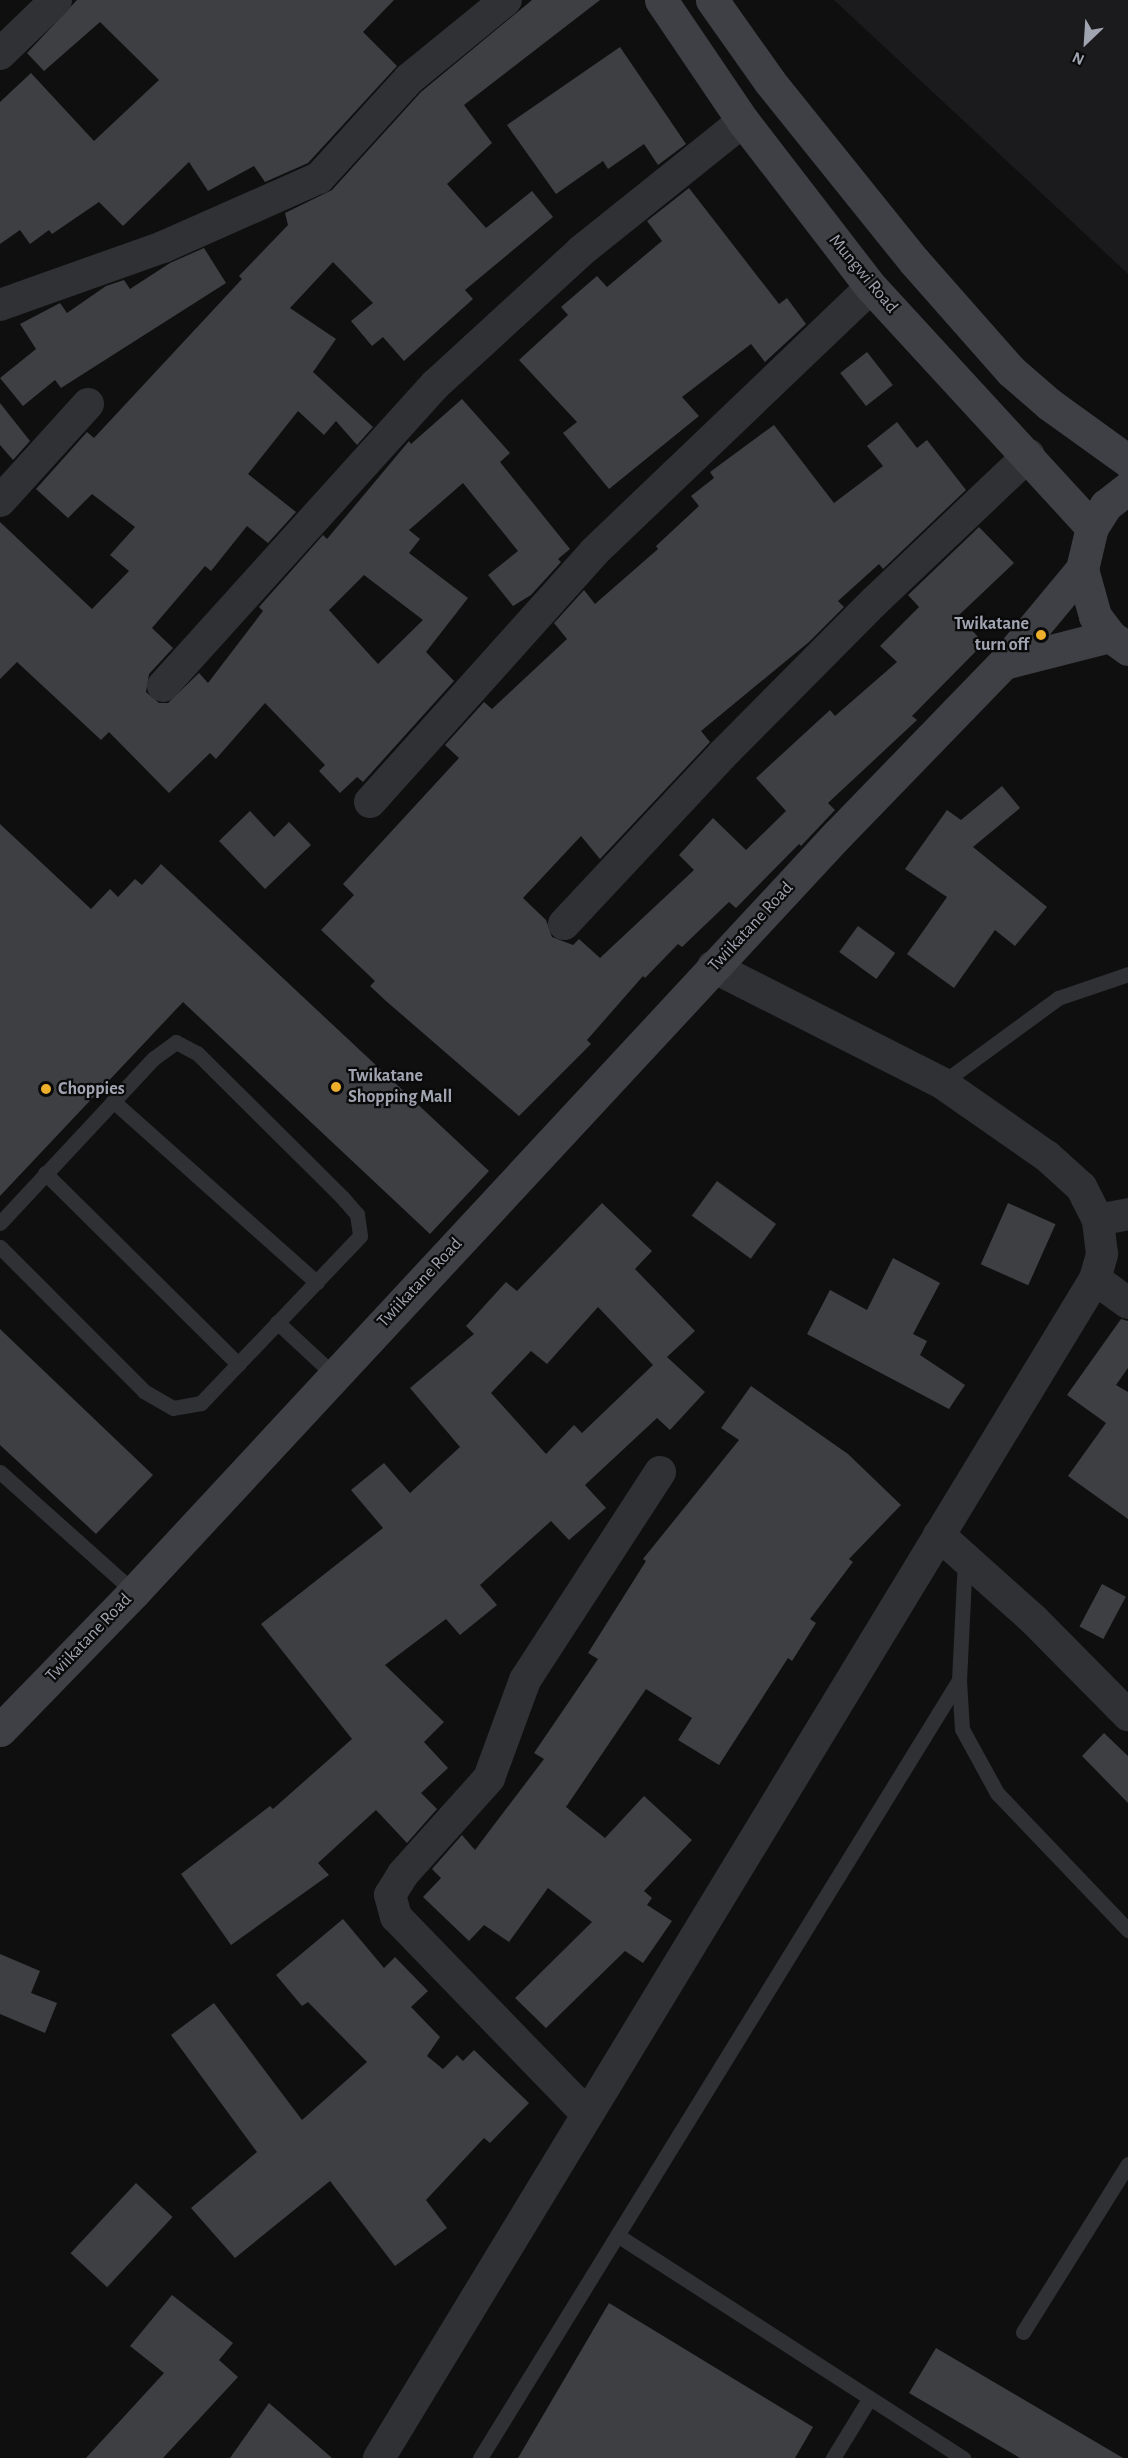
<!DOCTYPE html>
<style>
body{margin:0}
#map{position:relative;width:1128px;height:2458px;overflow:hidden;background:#0f0f10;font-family:"Alegreya Sans",sans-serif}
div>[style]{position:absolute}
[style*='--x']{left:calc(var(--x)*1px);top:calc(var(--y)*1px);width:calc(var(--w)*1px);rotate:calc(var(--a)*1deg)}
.built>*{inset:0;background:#1b1b1d}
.building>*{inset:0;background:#3e3f43;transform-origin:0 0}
.lane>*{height:15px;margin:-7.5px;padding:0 7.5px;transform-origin:7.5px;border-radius:7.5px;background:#303135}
.street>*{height:32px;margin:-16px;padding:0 16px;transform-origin:16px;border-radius:16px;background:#303135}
.secondary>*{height:33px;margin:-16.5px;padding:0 16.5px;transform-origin:16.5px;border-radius:16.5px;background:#3e4045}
.dots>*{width:16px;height:16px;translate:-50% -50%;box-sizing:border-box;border:3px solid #0a0a0b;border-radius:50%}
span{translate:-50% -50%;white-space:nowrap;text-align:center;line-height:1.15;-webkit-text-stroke:4.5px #0a0a0b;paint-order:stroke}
.street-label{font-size:18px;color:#a0a5b1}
.poi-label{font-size:18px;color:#a0a5b1;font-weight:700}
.right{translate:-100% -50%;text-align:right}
.left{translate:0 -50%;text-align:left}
.north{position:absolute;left:1056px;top:12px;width:60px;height:60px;-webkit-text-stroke:4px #0a0a0b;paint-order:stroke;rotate:205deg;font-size:16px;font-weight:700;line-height:24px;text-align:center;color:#a0a5b1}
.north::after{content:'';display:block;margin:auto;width:21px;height:27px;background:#a0a5b1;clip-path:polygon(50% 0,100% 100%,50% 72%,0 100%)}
</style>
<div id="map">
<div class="built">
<i style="clip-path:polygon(834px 0,1128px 0,1128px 274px)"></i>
</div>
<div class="building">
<i style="clip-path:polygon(77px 0,394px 0,363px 32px,397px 66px,308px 163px,265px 182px,254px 166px,208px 191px,189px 162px,123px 226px,99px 202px,52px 234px,49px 230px,30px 244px,20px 230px,0 244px,0 102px,31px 73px,94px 141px,159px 80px,100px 22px,44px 71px,27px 53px)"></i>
<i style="clip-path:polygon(evenodd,532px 0,600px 0,464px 105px,492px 143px,447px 184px,486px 228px,532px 191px,553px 217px,465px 290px,473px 299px,404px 361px,383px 337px,372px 346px,351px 321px,373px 303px,333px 262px,290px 308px,336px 339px,313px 372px,373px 427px,357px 445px,336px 421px,324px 435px,298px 411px,248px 474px,296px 512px,268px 543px,247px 526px,211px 571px,205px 566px,152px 628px,173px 648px,149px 674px,146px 692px,159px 703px,168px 703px,199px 673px,208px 683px,263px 611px,259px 607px,323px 535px,327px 539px,409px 441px,411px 444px,462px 399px,510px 453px,500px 462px,570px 549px,558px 559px,561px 562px,531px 595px,513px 606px,488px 575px,518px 551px,463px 483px,409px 530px,420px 539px,409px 553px,468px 598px,426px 652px,454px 681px,363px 782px,357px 777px,340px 793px,319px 771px,325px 765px,265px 703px,216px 759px,210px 753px,169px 793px,109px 732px,101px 740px,17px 662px,0 679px,0 522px,92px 609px,129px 571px,110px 555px,135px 527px,92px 494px,68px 518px,36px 489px,87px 432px,94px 438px,242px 279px,239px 276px,288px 225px,285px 213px,332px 190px,421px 92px,532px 0,364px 575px,423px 620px,378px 664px,329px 610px,364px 575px)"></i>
<i style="clip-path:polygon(620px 47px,686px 144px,658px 165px,644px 144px,608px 169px,603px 161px,556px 194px,507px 125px)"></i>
<i style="clip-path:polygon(689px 188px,779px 304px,787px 298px,806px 324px,765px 362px,751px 344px,682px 397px,699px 416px,609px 489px,563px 433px,577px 422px,519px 360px,568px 315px,561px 307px,597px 276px,607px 287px,662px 241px,647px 221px)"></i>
<i style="clip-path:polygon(204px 248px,226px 283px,61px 388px,55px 380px,23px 406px,0 378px,36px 349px,20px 324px,60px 303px,67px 313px,106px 286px,124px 280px,130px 289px,170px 263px)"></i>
<i style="left:867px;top:352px;width:42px;height:34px;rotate:52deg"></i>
<i style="clip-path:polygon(0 403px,30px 441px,13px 460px,0 445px)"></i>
<i style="clip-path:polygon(897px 422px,917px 448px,927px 440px,966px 490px,883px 569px,879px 564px,838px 601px,844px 607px,809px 642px,701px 731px,710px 742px,600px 859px,581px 836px,523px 898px,546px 920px,552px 937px,573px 945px,579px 939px,600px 958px,694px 870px,679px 855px,713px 818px,746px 850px,786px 811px,756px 778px,830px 710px,835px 716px,897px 662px,880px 646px,919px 607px,908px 595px,979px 527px,1014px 563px,958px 616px,984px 643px,912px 716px,917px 720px,828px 803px,835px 810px,801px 846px,799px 844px,736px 908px,729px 902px,682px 947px,678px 944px,645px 978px,643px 976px,587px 1040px,591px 1044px,519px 1116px,386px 1001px,370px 986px,375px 981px,321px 930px,354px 895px,343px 884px,459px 758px,445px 745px,484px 702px,492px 709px,567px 639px,554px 623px,584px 590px,595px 604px,658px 549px,656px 546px,699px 506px,691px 496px,714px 478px,710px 472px,774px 425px,834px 503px,883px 466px,867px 446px)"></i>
<i style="clip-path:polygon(1002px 786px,1020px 808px,973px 847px,1047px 907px,1015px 946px,995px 930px,954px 988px,907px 954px,947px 897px,905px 869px,947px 810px,961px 820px)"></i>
<i style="clip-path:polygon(250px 811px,274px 837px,289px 822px,311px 845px,265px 889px,219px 841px)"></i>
<i style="clip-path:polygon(0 824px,91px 909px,110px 889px,118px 897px,135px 879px,142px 885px,161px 864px,489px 1171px,430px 1234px,183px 1002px,0 1196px)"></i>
<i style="left:858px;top:926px;width:46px;height:32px;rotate:36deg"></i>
<i style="left:717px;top:1181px;width:73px;height:43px;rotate:36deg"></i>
<i style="clip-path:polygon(evenodd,602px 1203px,652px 1251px,635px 1269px,695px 1331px,667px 1357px,705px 1392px,670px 1430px,657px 1418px,585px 1485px,606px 1508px,569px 1540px,551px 1521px,480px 1585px,497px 1605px,460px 1635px,446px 1619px,385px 1665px,444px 1722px,424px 1742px,448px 1768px,421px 1793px,437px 1809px,407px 1843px,376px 1810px,318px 1863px,329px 1875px,231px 1945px,181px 1874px,270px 1806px,273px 1809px,352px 1739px,261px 1624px,383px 1528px,351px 1490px,384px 1463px,410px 1493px,460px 1447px,410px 1388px,474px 1334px,466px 1326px,506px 1282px,517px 1291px,602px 1203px,598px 1307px,653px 1365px,582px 1433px,574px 1425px,546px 1454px,491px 1393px,531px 1351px,547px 1364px,598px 1307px)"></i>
<i style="left:1008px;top:1203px;width:52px;height:67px;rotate:24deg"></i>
<i style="clip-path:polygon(893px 1258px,940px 1283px,913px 1334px,927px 1341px,920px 1355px,965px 1385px,949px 1409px,807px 1334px,830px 1290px,867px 1310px)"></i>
<i style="clip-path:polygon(1121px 1319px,1128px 1321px,1128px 1368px,1116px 1385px,1128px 1392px,1128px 1519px,1068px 1476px,1106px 1423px,1067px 1395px)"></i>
<i style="clip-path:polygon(0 1329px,153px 1475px,96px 1534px,0 1445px)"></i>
<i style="clip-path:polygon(751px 1386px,848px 1454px,901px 1505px,849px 1559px,853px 1562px,810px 1619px,816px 1623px,792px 1661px,788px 1658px,719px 1765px,678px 1740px,692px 1718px,646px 1689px,566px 1807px,605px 1838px,644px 1796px,692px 1840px,644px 1891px,652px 1898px,647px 1905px,672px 1921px,643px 1963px,625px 1951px,546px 2028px,515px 1998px,592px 1922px,548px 1888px,509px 1942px,484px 1925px,469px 1941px,423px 1897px,441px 1878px,432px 1869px,462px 1835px,475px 1850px,544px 1759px,534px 1753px,598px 1659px,588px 1653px,646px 1561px,643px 1559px,739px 1440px,721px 1428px)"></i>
<i style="left:1102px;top:1584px;width:27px;height:48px;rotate:28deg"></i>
<i style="clip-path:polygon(1104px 1733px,1128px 1756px,1128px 1803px,1082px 1756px)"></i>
<i style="clip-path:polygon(343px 1919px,384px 1968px,395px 1957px,428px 1991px,411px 2007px,440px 2037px,427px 2056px,443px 2069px,457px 2055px,463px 2061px,474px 2050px,529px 2103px,490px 2143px,484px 2138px,426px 2200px,447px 2228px,395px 2266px,330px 2181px,235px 2258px,191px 2208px,257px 2152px,171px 2035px,214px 2003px,302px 2120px,367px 2062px,308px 2002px,302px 2006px,276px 1975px)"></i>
<i style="clip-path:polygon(0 1954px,40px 1971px,31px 1993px,57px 2003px,45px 2033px,0 2014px)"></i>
<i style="left:136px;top:2183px;width:50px;height:96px;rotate:43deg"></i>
<i style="clip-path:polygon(172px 2295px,233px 2343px,219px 2360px,238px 2377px,163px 2458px,86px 2458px,164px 2373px,130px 2346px)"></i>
<i style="clip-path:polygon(609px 2303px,813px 2427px,795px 2458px,518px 2458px)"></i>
<i style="clip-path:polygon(936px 2348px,1123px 2458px,1020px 2458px,909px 2393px)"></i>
<i style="clip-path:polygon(269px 2403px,332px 2458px,230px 2458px)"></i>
</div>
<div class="lane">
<i style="--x:942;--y:1083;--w:144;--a:-36.2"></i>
<i style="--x:1058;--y:998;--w:74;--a:-18.9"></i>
<i style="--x:113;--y:1101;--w:273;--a:41.7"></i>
<i style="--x:45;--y:1173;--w:272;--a:44.7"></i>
<i style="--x:0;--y:1223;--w:226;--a:-47"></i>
<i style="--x:154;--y:1058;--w:27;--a:-36"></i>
<i style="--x:176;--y:1042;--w:24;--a:28"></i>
<i style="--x:197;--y:1053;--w:204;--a:44.8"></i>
<i style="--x:342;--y:1197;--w:23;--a:49"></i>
<i style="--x:357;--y:1214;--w:22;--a:82"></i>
<i style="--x:360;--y:1236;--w:231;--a:133.6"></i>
<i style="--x:201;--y:1403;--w:28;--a:170"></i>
<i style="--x:173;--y:1408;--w:34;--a:-150"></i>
<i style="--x:144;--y:1391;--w:204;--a:-135"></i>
<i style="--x:277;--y:1322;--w:78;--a:42.9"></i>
<i style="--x:0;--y:1472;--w:180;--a:41.8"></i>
<i style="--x:965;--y:1558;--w:122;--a:92.8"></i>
<i style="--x:959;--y:1680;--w:49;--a:86.5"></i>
<i style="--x:962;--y:1729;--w:73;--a:61.3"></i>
<i style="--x:997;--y:1793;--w:190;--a:46.3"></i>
<i style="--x:617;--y:2235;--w:412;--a:32.8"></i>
<i style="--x:1023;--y:2332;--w:198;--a:-58"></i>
<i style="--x:480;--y:2458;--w:914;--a:-58.38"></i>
<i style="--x:833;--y:2458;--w:69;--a:-58.6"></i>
</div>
<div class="street">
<i style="--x:0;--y:54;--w:78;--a:-44"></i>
<i style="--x:0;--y:305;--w:173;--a:-19.6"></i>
<i style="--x:163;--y:247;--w:171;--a:-23.9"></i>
<i style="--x:319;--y:178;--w:134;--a:-47.7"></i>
<i style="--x:409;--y:79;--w:125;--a:-39.2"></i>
<i style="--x:0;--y:501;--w:131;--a:-47.8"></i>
<i style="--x:163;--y:686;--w:406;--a:-47.9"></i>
<i style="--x:435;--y:385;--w:198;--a:-42.5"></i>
<i style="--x:581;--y:251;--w:208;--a:-38.7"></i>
<i style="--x:370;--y:802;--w:336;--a:-48.1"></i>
<i style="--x:594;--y:552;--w:383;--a:-43.7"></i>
<i style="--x:564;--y:924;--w:231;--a:-46.9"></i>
<i style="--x:722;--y:755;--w:217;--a:-45.2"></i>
<i style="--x:875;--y:601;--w:212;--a:-43.5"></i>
<i style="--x:1098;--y:1220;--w:31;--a:-11"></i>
<i style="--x:1095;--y:1279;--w:41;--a:36"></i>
<i style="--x:939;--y:1535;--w:127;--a:41.8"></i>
<i style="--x:1034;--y:1620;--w:134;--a:45.3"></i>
<i style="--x:587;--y:2114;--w:274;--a:-134.1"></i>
<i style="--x:396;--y:1917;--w:23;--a:-105"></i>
<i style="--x:390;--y:1895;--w:25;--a:-58"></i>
<i style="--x:403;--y:1874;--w:129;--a:-48.1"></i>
<i style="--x:489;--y:1778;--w:104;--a:-69.8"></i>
<i style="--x:525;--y:1680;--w:248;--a:-57"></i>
<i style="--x:379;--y:2458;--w:1379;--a:-58.73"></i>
<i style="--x:1095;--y:1279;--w:26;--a:-74"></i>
<i style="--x:1102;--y:1254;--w:34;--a:-97"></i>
<i style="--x:1098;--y:1220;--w:37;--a:-117"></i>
<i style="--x:1081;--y:1187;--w:45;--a:-137.7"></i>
<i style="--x:1048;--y:1157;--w:129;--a:-145.1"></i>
<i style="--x:942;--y:1083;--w:257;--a:-153.1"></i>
</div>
<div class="secondary">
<i style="--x:661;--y:0;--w:146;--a:55.9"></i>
<i style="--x:743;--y:121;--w:210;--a:52.4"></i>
<i style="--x:871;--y:287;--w:326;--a:47.4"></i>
<i style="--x:712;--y:0;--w:100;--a:54.7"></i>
<i style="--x:770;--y:82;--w:230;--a:51.2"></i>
<i style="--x:914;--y:261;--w:147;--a:48.6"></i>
<i style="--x:1011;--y:371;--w:50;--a:41"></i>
<i style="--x:1049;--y:404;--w:97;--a:35.8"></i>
<i style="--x:1128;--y:488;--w:28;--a:142"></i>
<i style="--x:1106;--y:505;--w:26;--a:122"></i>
<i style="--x:1092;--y:527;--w:43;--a:103.4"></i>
<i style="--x:1082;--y:569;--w:49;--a:74.5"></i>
<i style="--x:1095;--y:616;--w:25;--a:53"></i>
<i style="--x:1110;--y:636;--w:22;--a:36"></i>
<i style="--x:1004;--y:663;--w:109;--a:-14.3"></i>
<i style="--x:0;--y:1730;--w:192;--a:-45.8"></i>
<i style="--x:134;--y:1592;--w:1034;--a:-47.12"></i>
<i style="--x:838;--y:834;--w:238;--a:-45.9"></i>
<i style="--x:1004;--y:663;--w:122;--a:-50.3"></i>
</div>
<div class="dots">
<i style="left:1041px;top:635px;background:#edaf2b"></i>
<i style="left:336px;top:1087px;background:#edaf2b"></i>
<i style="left:46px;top:1089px;background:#edaf2b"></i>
</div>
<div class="street-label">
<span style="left:863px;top:274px;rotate:50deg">Mungwi Road</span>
<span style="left:751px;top:927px;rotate:-47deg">Twiikatane Road</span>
<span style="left:420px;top:1283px;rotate:-47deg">Twiikatane Road</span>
<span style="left:89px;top:1638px;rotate:-46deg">Twiikatane Road</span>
</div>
<div class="poi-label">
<span class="right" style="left:1029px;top:635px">Twikatane<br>turn off</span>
<span class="left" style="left:348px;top:1087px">Twikatane<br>Shopping Mall</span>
<span class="left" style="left:58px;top:1089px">Choppies</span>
</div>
<div class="north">N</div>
</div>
